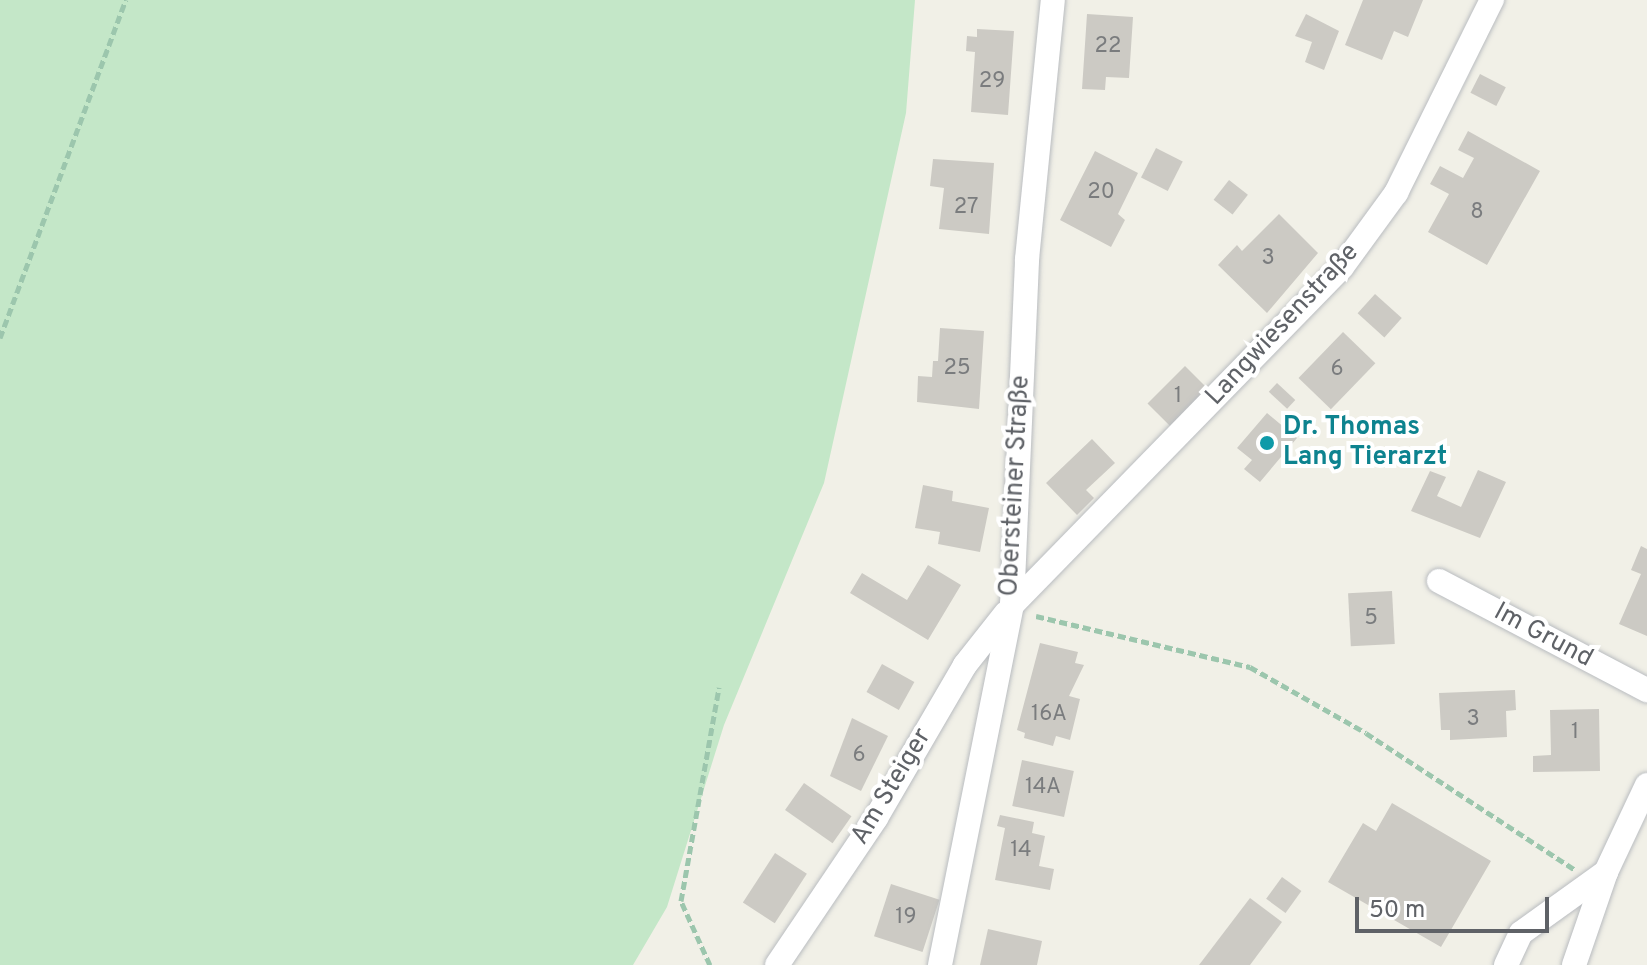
<!DOCTYPE html>
<meta charset="utf-8">
<style>
body{margin:0}
#map{position:relative;width:1647px;height:965px;overflow:hidden;background:#f1f0e7;font-family:Overpass,sans-serif}
div>[style]{position:absolute}
[style*='--x']{left:calc(var(--x)*1px);top:calc(var(--y)*1px);width:calc(var(--w)*1px);rotate:calc(var(--a)*1deg)}
.green>*{inset:0;background:#c4e7c8}
.building>*{inset:0;background:#cccac4;transform-origin:0 0}
.path>*{height:5px;margin-top:-2.5px;transform-origin:0;background:repeating-linear-gradient(90deg,#9cc6ad 0 8px,transparent 0 12px)}
.roads{filter:drop-shadow(0 0 2px #b9bcc0) drop-shadow(0 0 2px #b9bcc0)}
.street>*{height:24px;margin:-12px;padding:0 12px;transform-origin:12px;border-radius:12px;background:#fff}
.dots>*{width:22px;height:22px;translate:-50% -50%;box-sizing:border-box;border:4px solid #fff;border-radius:50%}
span{translate:-50% -50%;white-space:nowrap;text-align:center;line-height:1.15;-webkit-text-stroke:8px #fff;paint-order:stroke}
.number-label{font-size:22px;color:#7a7c7e}
.number-label span{-webkit-text-stroke-width:0}
.street-label{font-size:26px;color:#5f6267}
.culture-label{font-size:26px;color:#0d838f;font-weight:700}
.left{translate:0 -50%;text-align:left}
.scale{position:absolute;left:1355px;top:897px;width:194px;height:36px;box-sizing:border-box;border:4px solid #5f6267;border-top:0;padding-left:10px;font-size:24px;line-height:28px;white-space:nowrap;color:#5f6267;-webkit-text-stroke:6px #fff;paint-order:stroke}
</style>
<div id="map">
<div class="green">
<i style="clip-path:polygon(0 0,915px 0,906px 113px,824px 483px,724px 725px,667px 907px,633px 965px,0 965px)"></i>
</div>
<div class="building">
<i style="clip-path:polygon(1363px 0,1423px 0,1408px 37px,1394px 31px,1382px 60px,1345px 45px)"></i>
<i style="clip-path:polygon(1087px 14px,1133px 17px,1129px 78px,1106px 77px,1105px 90px,1082px 89px)"></i>
<i style="clip-path:polygon(1306px 14px,1339px 31px,1324px 70px,1305px 62px,1312px 42px,1295px 36px)"></i>
<i style="clip-path:polygon(977px 29px,1014px 31px,1008px 115px,971px 112px,975px 52px,966px 51px,967px 36px,977px 37px)"></i>
<i style="left:1480px;top:74px;width:29px;height:21px;rotate:27deg"></i>
<i style="clip-path:polygon(1468px 131px,1540px 171px,1487px 265px,1428px 232px,1449px 194px,1430px 184px,1440px 166px,1463px 178px,1474px 158px,1458px 150px)"></i>
<i style="left:1156px;top:148px;width:30px;height:33px;rotate:27deg"></i>
<i style="clip-path:polygon(1095px 151px,1138px 173px,1118px 214px,1125px 220px,1111px 247px,1060px 220px)"></i>
<i style="clip-path:polygon(933px 159px,994px 163px,989px 234px,939px 229px,944px 188px,930px 186px)"></i>
<i style="left:1229px;top:180px;width:24px;height:25px;rotate:38deg"></i>
<i style="clip-path:polygon(1279px 214px,1318px 253px,1267px 313px,1218px 265px,1237px 245px,1242px 251px)"></i>
<i style="left:1375px;top:294px;width:36px;height:26px;rotate:42deg"></i>
<i style="clip-path:polygon(940px 328px,984px 331px,979px 409px,917px 402px,918px 376px,932px 377px,933px 361px,938px 361px)"></i>
<i style="left:1343px;top:332px;width:45px;height:64px;rotate:44deg"></i>
<i style="left:1185px;top:366px;width:34px;height:53px;rotate:45deg"></i>
<i style="left:1277px;top:383px;width:25px;height:12px;rotate:43deg"></i>
<i style="clip-path:polygon(1267px 413px,1297px 438px,1260px 482px,1244px 469px,1252px 460px,1237px 448px)"></i>
<i style="clip-path:polygon(1092px 439px,1115px 463px,1086px 490px,1094px 498px,1077px 515px,1046px 483px)"></i>
<i style="clip-path:polygon(1478px 470px,1506px 482px,1480px 538px,1411px 511px,1430px 471px,1446px 477px,1437px 496px,1461px 507px)"></i>
<i style="clip-path:polygon(923px 485px,953px 491px,952px 501px,989px 508px,980px 552px,938px 544px,940px 532px,915px 528px)"></i>
<i style="clip-path:polygon(1641px 546px,1647px 549px,1647px 636px,1619px 624px,1641px 574px,1631px 570px)"></i>
<i style="clip-path:polygon(928px 565px,961px 585px,928px 640px,850px 593px,862px 573px,907px 600px)"></i>
<i style="left:1392px;top:591px;width:53px;height:44px;rotate:87deg"></i>
<i style="clip-path:polygon(1040px 643px,1078px 652px,1075px 663px,1084px 665px,1069px 696px,1080px 699px,1070px 740px,1056px 736px,1053px 746px,1024px 738px,1025px 733px,1017px 730px)"></i>
<i style="left:882px;top:664px;width:37px;height:32px;rotate:29deg"></i>
<i style="clip-path:polygon(1515px 690px,1516px 710px,1506px 711px,1507px 737px,1450px 740px,1450px 730px,1441px 730px,1439px 693px)"></i>
<i style="clip-path:polygon(1599px 709px,1600px 771px,1533px 772px,1533px 756px,1551px 755px,1550px 710px)"></i>
<i style="clip-path:polygon(852px 718px,888px 736px,861px 791px,830px 776px)"></i>
<i style="left:1022px;top:760px;width:53px;height:47px;rotate:12deg"></i>
<i style="left:804px;top:783px;width:58px;height:33px;rotate:35deg"></i>
<i style="clip-path:polygon(1392px 803px,1491px 861px,1441px 947px,1328px 882px,1363px 823px,1376px 831px)"></i>
<i style="clip-path:polygon(1000px 815px,1034px 822px,1032px 833px,1045px 836px,1039px 866px,1054px 869px,1050px 890px,995px 880px,1005px 828px,997px 826px)"></i>
<i style="left:775px;top:853px;width:38px;height:59px;rotate:33deg"></i>
<i style="left:1282px;top:877px;width:24px;height:27px;rotate:36deg"></i>
<i style="left:891px;top:884px;width:51px;height:55px;rotate:18deg"></i>
<i style="clip-path:polygon(1250px 898px,1282px 922px,1250px 965px,1199px 965px)"></i>
<i style="clip-path:polygon(988px 929px,1042px 941px,1037px 965px,980px 965px)"></i>
</div>
<div class="path">
<i style="--x:0;--y:338;--w:361;--a:-69.6"></i>
<i style="--x:1036;--y:616;--w:220;--a:13.4"></i>
<i style="--x:1250;--y:667;--w:133;--a:29.6"></i>
<i style="--x:1366;--y:733;--w:249;--a:33.2"></i>
<i style="--x:710;--y:965;--w:70;--a:-114.4"></i>
<i style="--x:681;--y:901;--w:217;--a:-79.9"></i>
</div>
<div class="roads">
<div class="street">
<i style="--x:1439;--y:581;--w:235;--a:27.7"></i>
<i style="--x:1012;--y:605;--w:472;--a:-45.7"></i>
<i style="--x:1342;--y:267;--w:92;--a:-53.9"></i>
<i style="--x:1396;--y:193;--w:216;--a:-63.6"></i>
<i style="--x:777;--y:965;--w:177;--a:-56"></i>
<i style="--x:876;--y:818;--w:177;--a:-59.8"></i>
<i style="--x:965;--y:665;--w:66;--a:-51.7"></i>
<i style="--x:940;--y:965;--w:367;--a:-78.7"></i>
<i style="--x:1012;--y:605;--w:346;--a:-87.5"></i>
<i style="--x:1027;--y:259;--w:260;--a:-84.3"></i>
<i style="--x:1506;--y:965;--w:35;--a:-65"></i>
<i style="--x:1521;--y:933;--w:105;--a:-35.7"></i>
<i style="--x:1574;--y:965;--w:98;--a:-71"></i>
<i style="--x:1606;--y:872;--w:96;--a:-64.8"></i>
</div>
</div>
<div class="dots">
<i style="left:1267px;top:443px;background:#0f9aa8"></i>
</div>
<div class="number-label">
<span style="left:1108px;top:47px">22</span>
<span style="left:992px;top:82px">29</span>
<span style="left:1101px;top:193px">20</span>
<span style="left:966px;top:208px">27</span>
<span style="left:1477px;top:213px">8</span>
<span style="left:1268px;top:259px">3</span>
<span style="left:957px;top:369px">25</span>
<span style="left:1337px;top:370px">6</span>
<span style="left:1178px;top:397px">1</span>
<span style="left:1371px;top:619px">5</span>
<span style="left:1049px;top:715px">16A</span>
<span style="left:1473px;top:720px">3</span>
<span style="left:1575px;top:733px">1</span>
<span style="left:859px;top:756px">6</span>
<span style="left:1043px;top:788px">14A</span>
<span style="left:1021px;top:851px">14</span>
<span style="left:906px;top:918px">19</span>
</div>
<div class="street-label">
<span style="left:1283px;top:325px;rotate:-47deg">Langwiesenstraße</span>
<span style="left:1016px;top:486px;rotate:-87deg">Obersteiner Straße</span>
<span style="left:1543px;top:636px;rotate:28deg">Im Grund</span>
<span style="left:892px;top:787px;rotate:-59deg">Am Steiger</span>
</div>
<div class="culture-label">
<span class="left" style="left:1283px;top:443px">Dr. Thomas<br>Lang Tierarzt</span>
</div>
<div class="scale">50 m</div>
</div>
